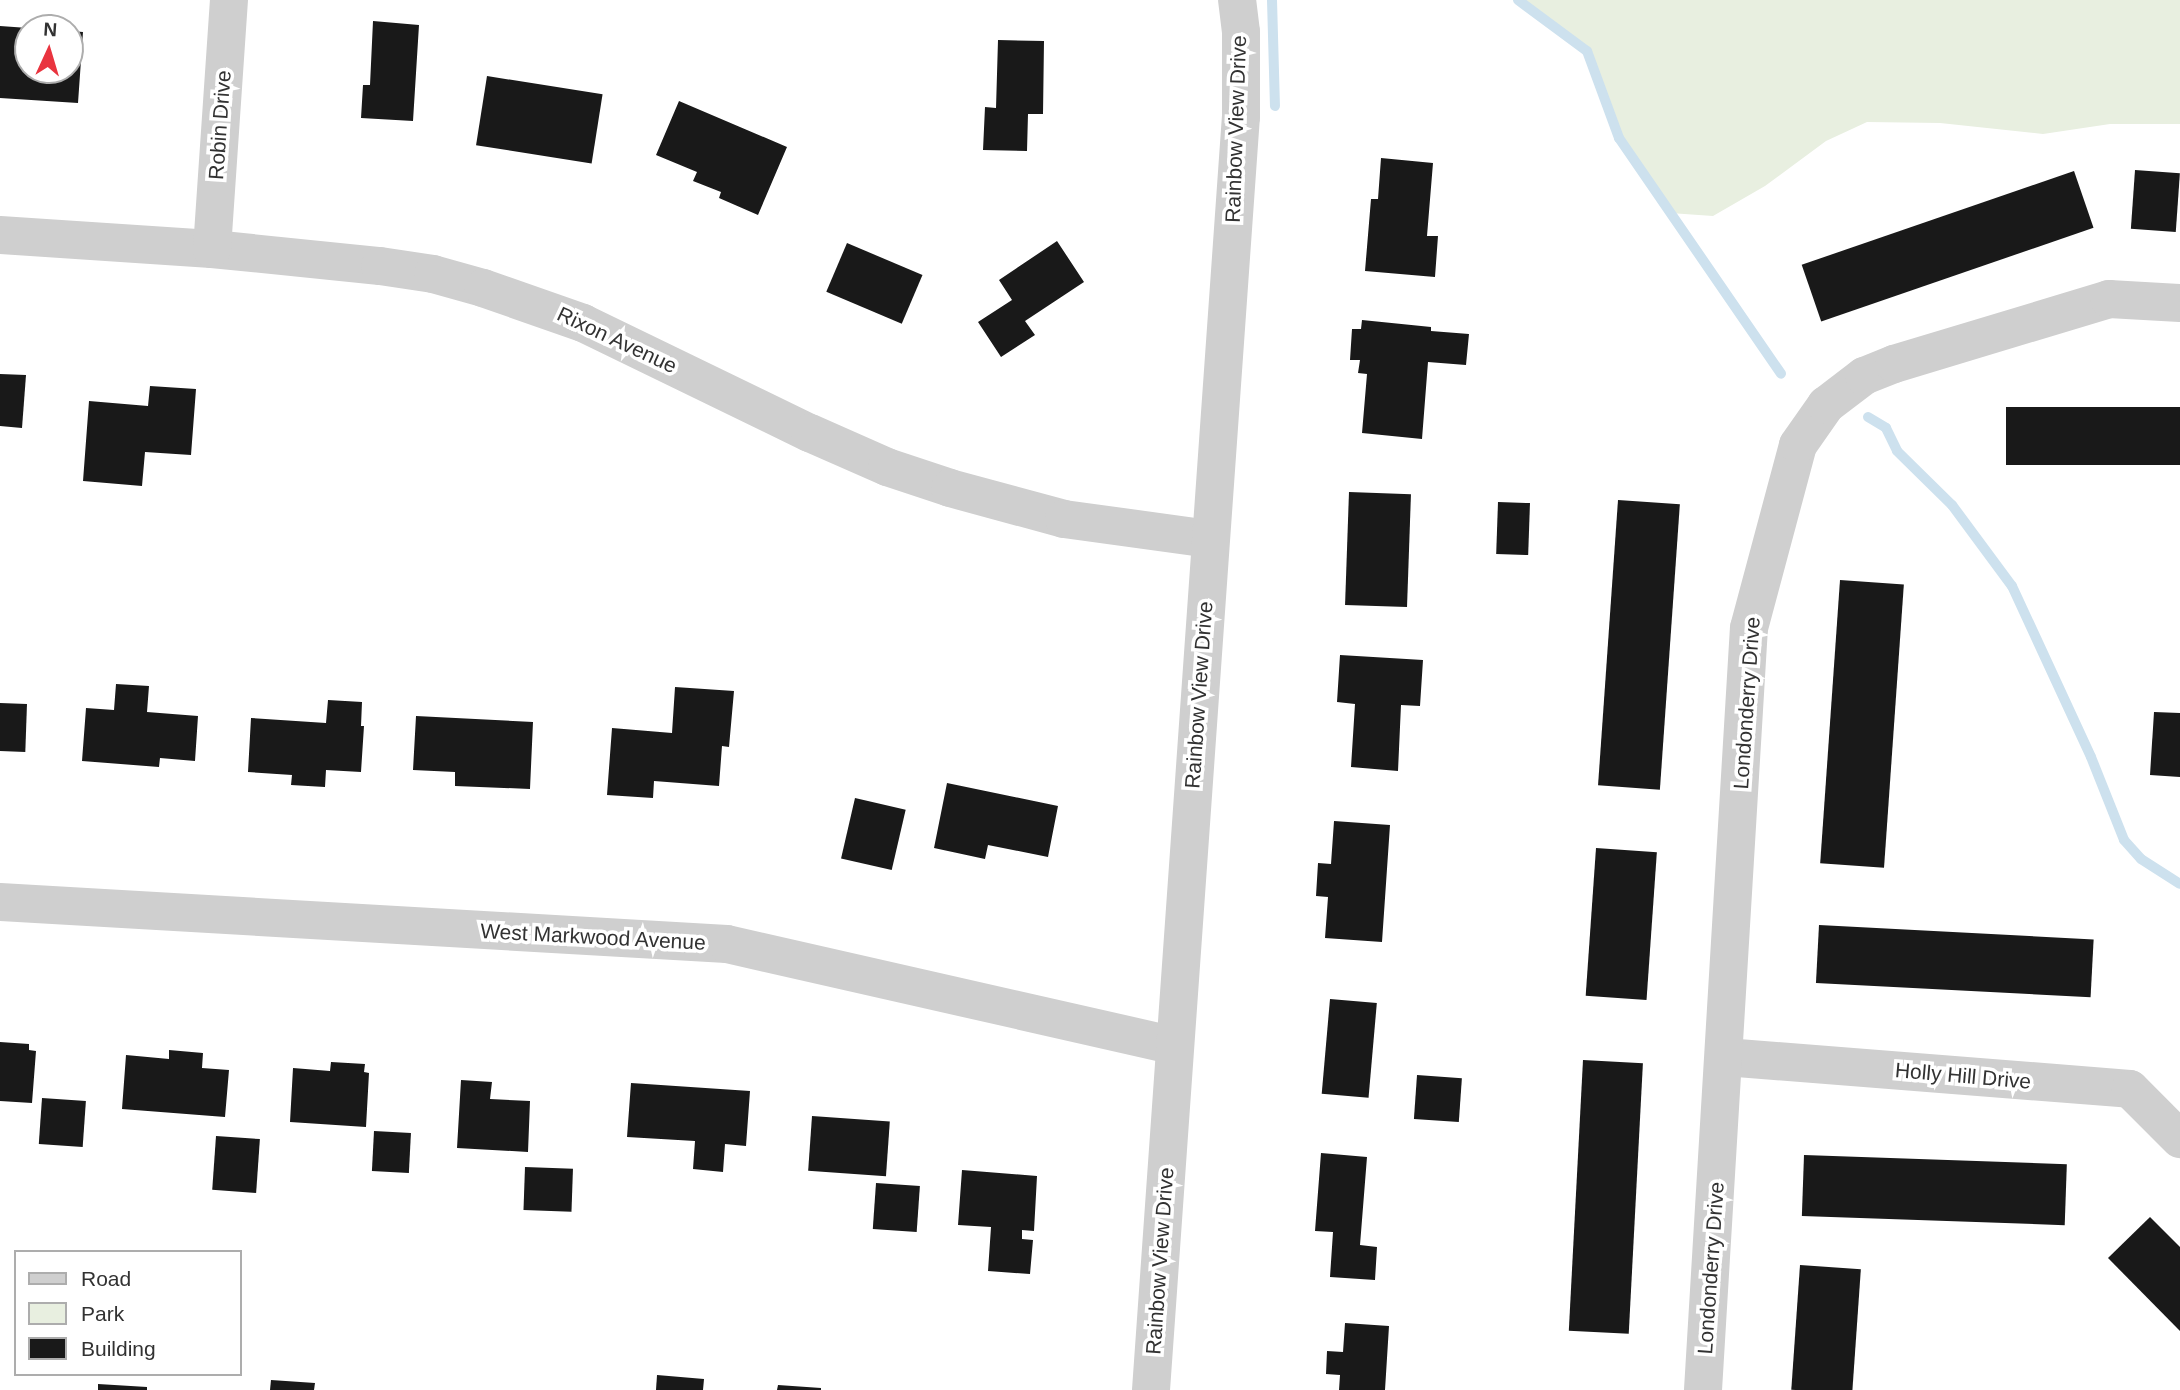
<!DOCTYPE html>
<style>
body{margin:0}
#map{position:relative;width:2180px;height:1390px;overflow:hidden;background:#fff;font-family:Arial,sans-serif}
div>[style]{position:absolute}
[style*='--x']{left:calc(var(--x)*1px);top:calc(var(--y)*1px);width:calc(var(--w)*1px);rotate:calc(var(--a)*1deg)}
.green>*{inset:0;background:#e8efe0}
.stream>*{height:10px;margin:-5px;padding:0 5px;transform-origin:5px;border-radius:5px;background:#cde1ee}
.building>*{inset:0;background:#191919;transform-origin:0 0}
.minor>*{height:38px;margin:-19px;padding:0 19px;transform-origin:19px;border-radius:19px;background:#cfcfcf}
span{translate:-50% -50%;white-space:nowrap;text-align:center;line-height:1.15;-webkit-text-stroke:7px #fff;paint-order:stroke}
.street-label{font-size:21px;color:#323232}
.legend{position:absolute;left:14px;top:1250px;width:228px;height:126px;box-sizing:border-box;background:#fff;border:2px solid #adadad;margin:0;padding:9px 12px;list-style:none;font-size:21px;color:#323232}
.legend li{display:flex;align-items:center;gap:14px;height:35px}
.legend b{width:35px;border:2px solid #adadad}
.north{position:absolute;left:14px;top:14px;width:70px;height:70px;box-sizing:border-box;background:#fff;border:2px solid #adadad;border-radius:50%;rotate:4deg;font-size:19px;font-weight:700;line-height:28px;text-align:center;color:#323232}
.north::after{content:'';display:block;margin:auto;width:24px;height:32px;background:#e9343f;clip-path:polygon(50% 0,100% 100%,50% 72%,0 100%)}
</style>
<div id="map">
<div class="green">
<i style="clip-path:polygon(1518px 0,2180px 0,2180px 124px,2110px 124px,2043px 134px,1940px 123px,1867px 122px,1826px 141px,1765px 186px,1713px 216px,1670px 213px,1619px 138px,1587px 51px)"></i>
</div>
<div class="stream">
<i style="--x:1272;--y:0;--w:106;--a:88.4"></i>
<i style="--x:1518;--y:0;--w:86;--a:36.5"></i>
<i style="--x:1587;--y:51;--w:93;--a:69.8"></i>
<i style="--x:1619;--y:138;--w:286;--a:55.5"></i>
<i style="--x:1868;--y:417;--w:21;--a:31"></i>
<i style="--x:1886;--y:428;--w:25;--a:64"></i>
<i style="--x:1897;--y:451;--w:77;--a:44.5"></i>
<i style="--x:1952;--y:505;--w:101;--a:53.5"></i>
<i style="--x:2012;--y:586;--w:188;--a:65.2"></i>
<i style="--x:2091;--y:757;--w:89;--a:68.3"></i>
<i style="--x:2124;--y:840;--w:25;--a:48"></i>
<i style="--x:2141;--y:859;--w:46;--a:32.7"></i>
</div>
<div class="building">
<i style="clip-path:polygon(373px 21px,419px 25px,413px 121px,361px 118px,363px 85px,370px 85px)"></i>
<i style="clip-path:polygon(0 26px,28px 28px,28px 70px,70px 70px,70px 31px,83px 32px,78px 103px,0 98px)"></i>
<i style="clip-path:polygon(998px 40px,1044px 41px,1043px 114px,1028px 114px,1027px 151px,983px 150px,985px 107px,996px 108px)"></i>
<i style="left:487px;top:76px;width:117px;height:70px;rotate:9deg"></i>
<i style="clip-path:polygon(679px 101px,787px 147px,758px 215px,719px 198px,721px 192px,693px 181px,697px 172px,656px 155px)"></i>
<i style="clip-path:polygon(1381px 158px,1433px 163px,1427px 236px,1438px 236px,1435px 277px,1365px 271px,1371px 199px,1378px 199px)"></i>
<i style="left:2135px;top:170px;width:45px;height:59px;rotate:4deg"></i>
<i style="left:2074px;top:171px;width:60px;height:288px;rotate:71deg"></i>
<i style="clip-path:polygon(1057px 241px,1084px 282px,1025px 321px,1035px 335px,1001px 357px,978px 322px,1012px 300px,999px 280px)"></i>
<i style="left:847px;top:243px;width:82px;height:53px;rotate:23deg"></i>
<i style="clip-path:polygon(1362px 320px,1431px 327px,1431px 331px,1469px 334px,1466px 365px,1428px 362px,1422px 439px,1362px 433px,1367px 374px,1358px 373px,1360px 360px,1350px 360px,1352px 329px,1361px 329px)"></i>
<i style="clip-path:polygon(0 374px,26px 375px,22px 428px,0 426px)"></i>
<i style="clip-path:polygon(150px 386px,196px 389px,191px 455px,145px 452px,142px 486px,83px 481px,89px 401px,148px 406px)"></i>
<i style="left:2180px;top:407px;width:58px;height:174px;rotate:90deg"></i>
<i style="left:1349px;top:492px;width:62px;height:113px;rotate:2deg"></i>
<i style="left:1618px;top:500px;width:62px;height:286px;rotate:4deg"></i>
<i style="left:1498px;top:502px;width:32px;height:52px;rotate:2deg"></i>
<i style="left:1840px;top:580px;width:64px;height:284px;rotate:4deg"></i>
<i style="clip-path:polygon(1340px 655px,1423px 660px,1420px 706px,1401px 705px,1398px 771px,1351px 767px,1355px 704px,1337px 702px)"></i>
<i style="clip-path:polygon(116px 684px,149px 686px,147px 712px,198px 716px,195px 761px,160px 758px,159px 767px,82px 761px,86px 708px,114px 710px)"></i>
<i style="clip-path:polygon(675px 687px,734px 691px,729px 747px,722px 746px,719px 786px,654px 781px,653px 798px,607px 795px,612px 728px,672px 733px)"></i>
<i style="clip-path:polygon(328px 700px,362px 702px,361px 726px,364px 726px,361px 772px,326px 770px,325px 787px,291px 785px,292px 775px,248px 772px,251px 718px,326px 723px)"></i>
<i style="left:0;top:703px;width:27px;height:48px;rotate:2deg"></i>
<i style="clip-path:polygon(2154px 712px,2180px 713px,2180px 777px,2150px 775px)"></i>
<i style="clip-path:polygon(416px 716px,533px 722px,530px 789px,455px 786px,455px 772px,413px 770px)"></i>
<i style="clip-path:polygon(947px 783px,1058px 806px,1048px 857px,988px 845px,985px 859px,934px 848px)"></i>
<i style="left:855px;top:798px;width:52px;height:62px;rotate:13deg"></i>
<i style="clip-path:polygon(1334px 821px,1390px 825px,1382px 942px,1325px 938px,1328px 897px,1316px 896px,1318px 863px,1331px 864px)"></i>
<i style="left:1596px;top:848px;width:61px;height:148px;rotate:4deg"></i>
<i style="left:1819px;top:925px;width:275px;height:58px;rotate:3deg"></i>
<i style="left:1330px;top:999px;width:47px;height:95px;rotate:5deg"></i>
<i style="clip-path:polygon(0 1042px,29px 1044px,29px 1050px,36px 1051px,32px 1103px,0 1101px)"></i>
<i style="clip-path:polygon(169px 1050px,203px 1053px,202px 1068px,229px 1070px,225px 1117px,122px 1109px,126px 1055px,169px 1059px)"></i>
<i style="left:1583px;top:1060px;width:60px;height:271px;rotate:3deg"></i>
<i style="clip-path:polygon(331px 1062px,365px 1064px,364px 1072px,369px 1073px,366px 1127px,290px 1122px,293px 1068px,330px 1071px)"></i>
<i style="left:1417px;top:1075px;width:45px;height:44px;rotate:4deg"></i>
<i style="clip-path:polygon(461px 1080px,492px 1082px,490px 1099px,530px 1101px,528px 1152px,457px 1148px)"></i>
<i style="clip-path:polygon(631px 1083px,750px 1091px,746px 1146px,725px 1144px,723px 1172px,693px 1169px,695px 1141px,627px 1137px)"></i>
<i style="left:42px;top:1098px;width:44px;height:46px;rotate:4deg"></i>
<i style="left:812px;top:1116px;width:78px;height:55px;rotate:4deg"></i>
<i style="left:374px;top:1131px;width:37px;height:40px;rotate:3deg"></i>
<i style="left:216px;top:1136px;width:44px;height:54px;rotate:4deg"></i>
<i style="clip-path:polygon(1321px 1153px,1367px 1157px,1360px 1245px,1377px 1247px,1375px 1280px,1330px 1277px,1333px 1232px,1315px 1231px)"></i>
<i style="left:1804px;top:1155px;width:263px;height:61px;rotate:2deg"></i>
<i style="left:525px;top:1167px;width:48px;height:43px;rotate:2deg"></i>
<i style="clip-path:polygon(962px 1170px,1037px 1176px,1034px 1231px,1022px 1230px,1022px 1239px,1033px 1240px,1030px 1274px,988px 1271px,991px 1227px,958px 1225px)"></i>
<i style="left:876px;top:1183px;width:44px;height:46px;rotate:4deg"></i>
<i style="clip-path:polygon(2150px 1217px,2180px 1247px,2180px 1331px,2108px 1258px)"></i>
<i style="left:1800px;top:1265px;width:61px;height:125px;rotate:4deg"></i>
<i style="clip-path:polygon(1345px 1323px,1389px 1326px,1385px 1390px,1339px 1390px,1340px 1375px,1326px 1374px,1327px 1351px,1343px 1352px)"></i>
<i style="clip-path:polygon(657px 1375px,704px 1379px,703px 1390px,656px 1390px)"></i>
<i style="clip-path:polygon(271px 1380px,315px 1383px,314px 1390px,270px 1390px)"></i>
<i style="clip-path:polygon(98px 1384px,147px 1387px,147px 1390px,98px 1390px)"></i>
<i style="clip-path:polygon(778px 1385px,821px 1388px,821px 1390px,777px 1390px)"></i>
</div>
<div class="minor">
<i style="--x:0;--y:235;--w:212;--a:3.8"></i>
<i style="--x:212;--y:249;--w:169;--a:5.8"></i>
<i style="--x:380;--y:266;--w:54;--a:8.6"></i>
<i style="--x:433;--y:274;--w:52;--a:15.6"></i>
<i style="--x:483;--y:288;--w:106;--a:19.3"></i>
<i style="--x:583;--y:323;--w:252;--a:25.9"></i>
<i style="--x:810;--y:433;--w:84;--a:23.8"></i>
<i style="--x:887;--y:467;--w:66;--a:18.4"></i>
<i style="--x:950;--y:488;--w:118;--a:15.2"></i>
<i style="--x:1064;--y:519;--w:147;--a:7.8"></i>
<i style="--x:212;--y:249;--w:250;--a:-86.1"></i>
<i style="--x:0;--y:902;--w:728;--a:3.31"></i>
<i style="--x:727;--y:944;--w:459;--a:12.8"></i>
<i style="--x:1725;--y:1057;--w:406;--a:4.5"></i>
<i style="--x:2130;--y:1089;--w:71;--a:45"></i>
<i style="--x:1151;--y:1390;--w:1276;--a:-85.96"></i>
<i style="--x:1241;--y:117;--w:85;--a:-90"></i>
<i style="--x:1241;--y:32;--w:32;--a:-97"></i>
<i style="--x:1703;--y:1390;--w:763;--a:-86.55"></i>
<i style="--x:1749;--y:628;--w:189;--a:-75"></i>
<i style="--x:1798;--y:445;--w:49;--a:-55"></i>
<i style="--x:1826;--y:405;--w:48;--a:-37.3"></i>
<i style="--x:1864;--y:376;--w:32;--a:-22"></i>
<i style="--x:1894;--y:364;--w:225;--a:-16.8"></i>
<i style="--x:2109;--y:299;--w:71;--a:3.2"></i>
</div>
<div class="street-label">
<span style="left:220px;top:125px;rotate:-86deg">Robin Drive</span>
<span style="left:1236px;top:129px;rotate:-88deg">Rainbow View Drive</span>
<span style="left:617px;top:340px;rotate:25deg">Rixon Avenue</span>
<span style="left:1199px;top:695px;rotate:-86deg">Rainbow View Drive</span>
<span style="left:1747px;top:703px;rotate:-86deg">Londonderry Drive</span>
<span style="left:593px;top:937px;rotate:3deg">West Markwood Avenue</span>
<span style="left:1963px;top:1076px;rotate:5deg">Holly Hill Drive</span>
<span style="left:1160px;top:1261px;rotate:-86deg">Rainbow View Drive</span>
<span style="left:1711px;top:1268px;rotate:-86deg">Londonderry Drive</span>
</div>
<ul class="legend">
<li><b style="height:9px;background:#cfcfcf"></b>Road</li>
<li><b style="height:19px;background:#e8efe0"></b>Park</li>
<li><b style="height:19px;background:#191919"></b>Building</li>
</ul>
<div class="north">N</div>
</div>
